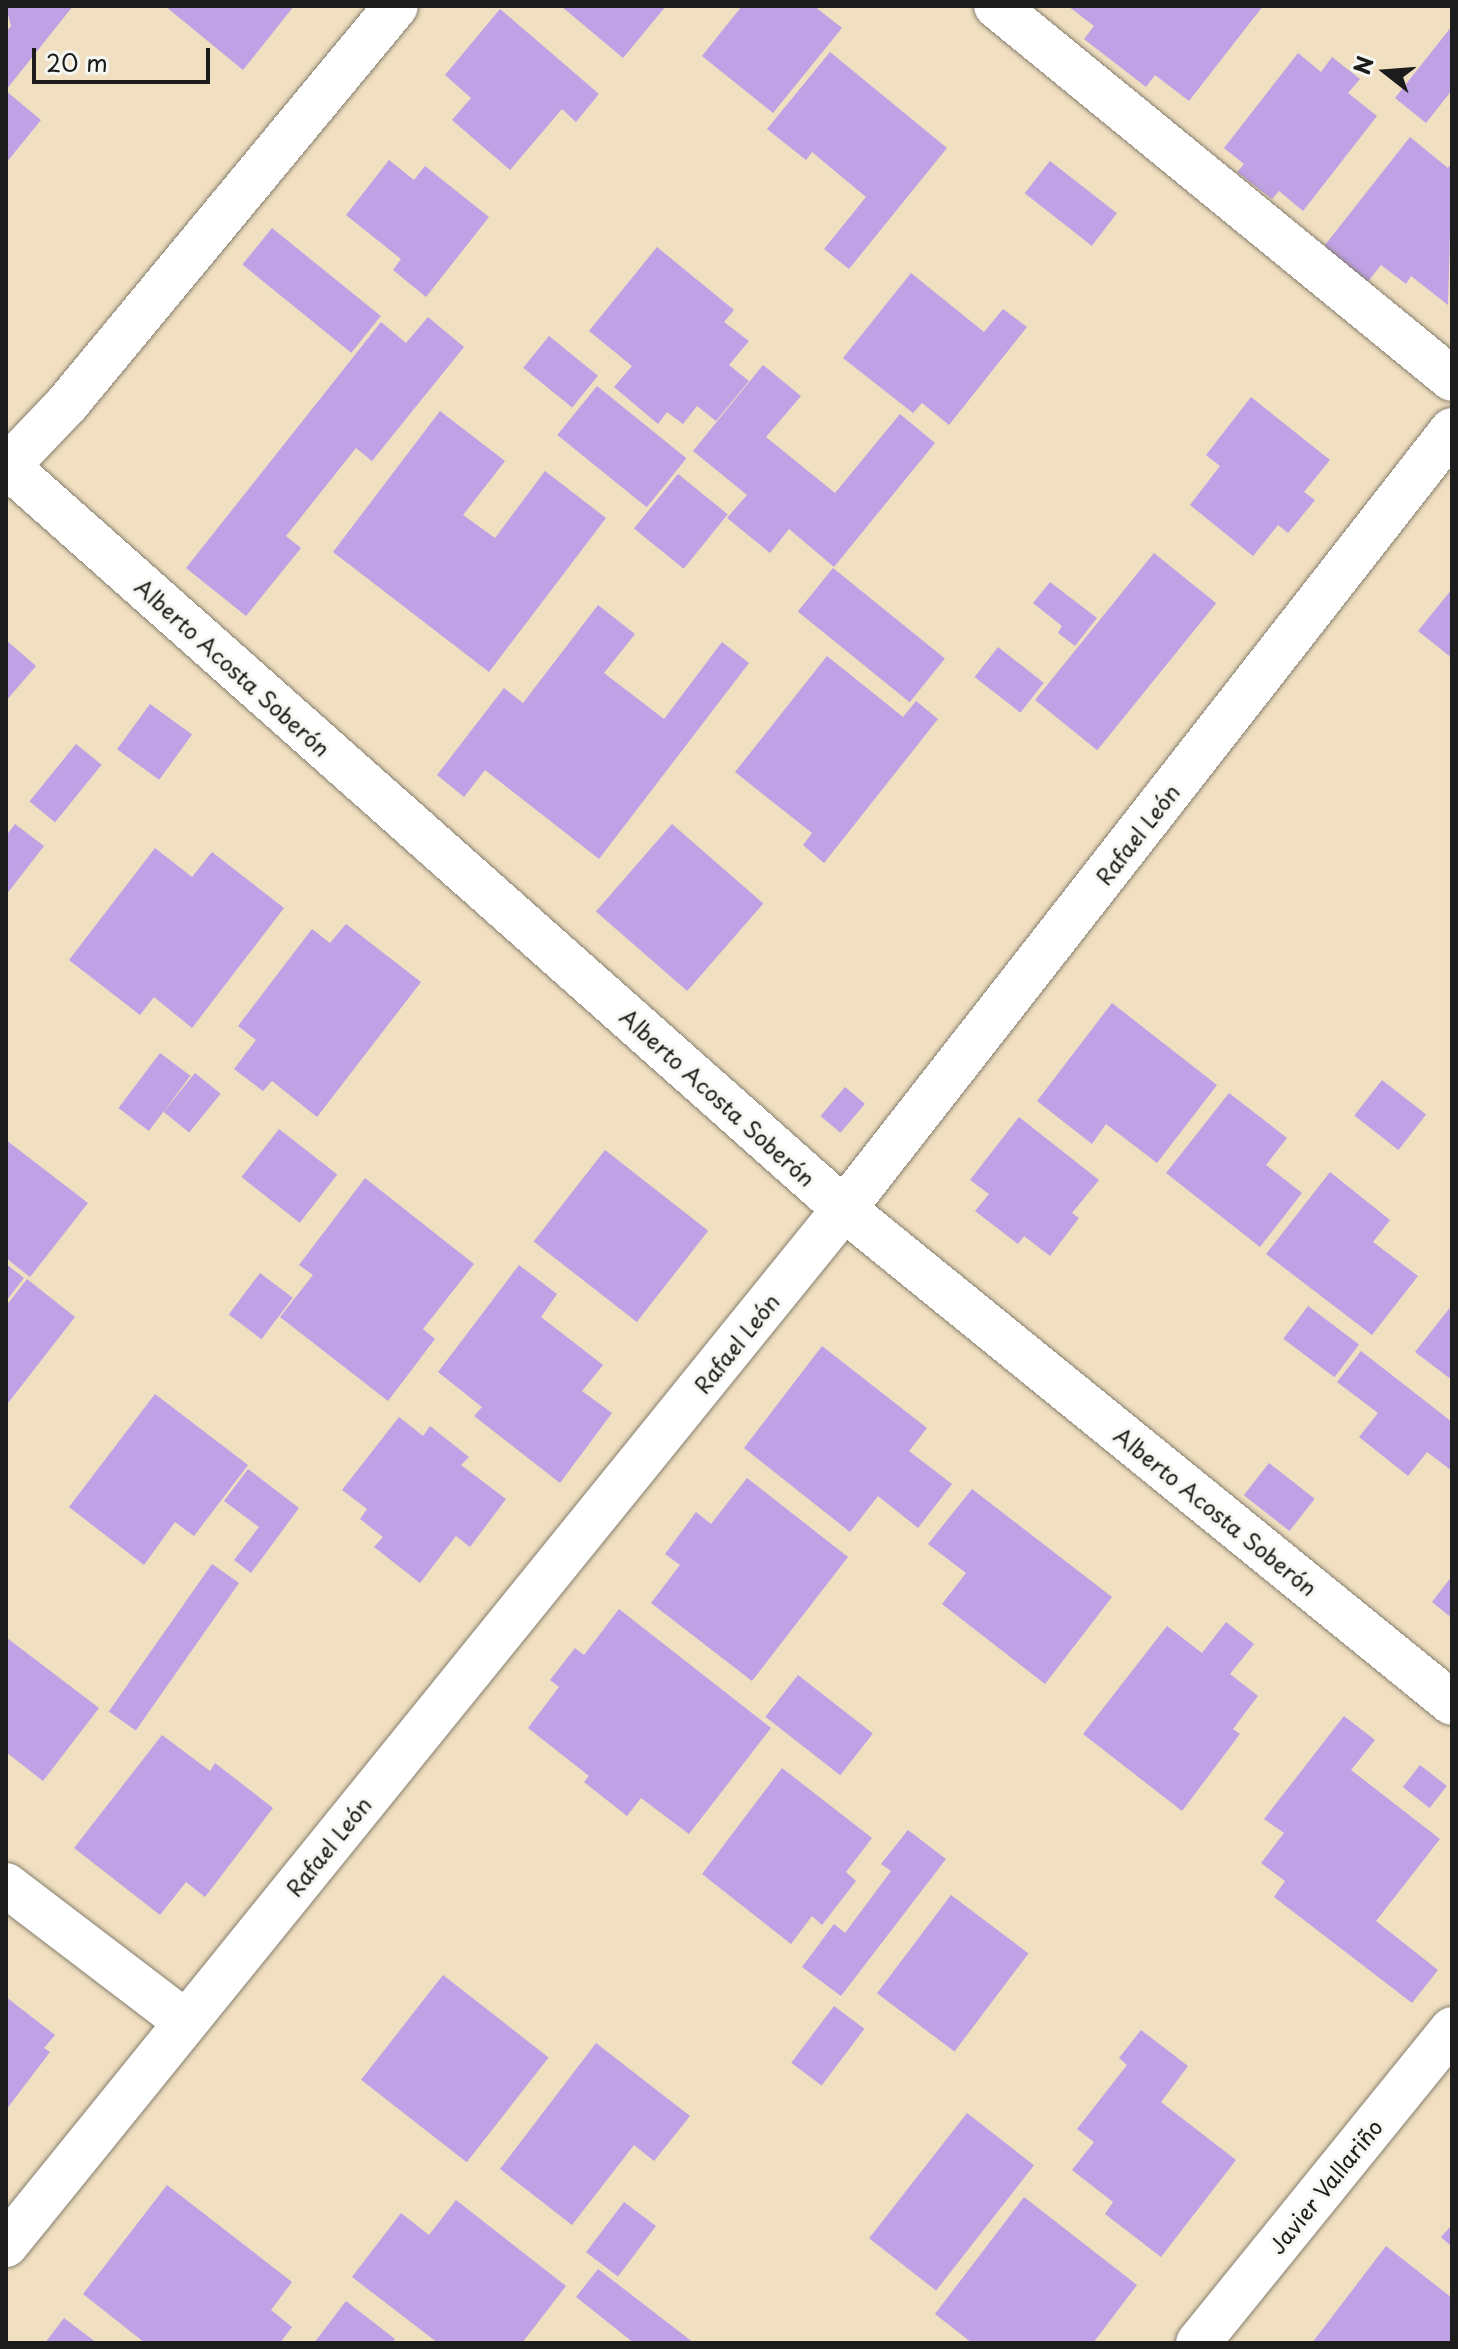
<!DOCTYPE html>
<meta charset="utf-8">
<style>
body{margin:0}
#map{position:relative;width:1458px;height:2349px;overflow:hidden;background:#f0dfc0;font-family:"Playpen Sans",sans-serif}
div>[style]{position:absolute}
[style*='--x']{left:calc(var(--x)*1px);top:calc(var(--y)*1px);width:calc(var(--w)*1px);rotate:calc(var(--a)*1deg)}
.building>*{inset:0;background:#bfa1e5;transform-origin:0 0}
.roads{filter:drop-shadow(0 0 2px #867e6e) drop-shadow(0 0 2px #867e6e)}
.minor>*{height:44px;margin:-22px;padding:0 22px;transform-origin:22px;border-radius:22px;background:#fff}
span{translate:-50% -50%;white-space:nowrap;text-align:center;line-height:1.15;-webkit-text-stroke:6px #f6f6f2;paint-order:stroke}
.street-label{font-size:22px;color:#1c1c1c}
.frame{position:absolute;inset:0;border:8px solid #1c1c1c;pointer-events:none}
.north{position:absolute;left:1346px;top:32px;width:80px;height:80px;-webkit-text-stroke:6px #f6f6f2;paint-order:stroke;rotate:287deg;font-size:22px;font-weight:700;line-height:32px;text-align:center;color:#1c1c1c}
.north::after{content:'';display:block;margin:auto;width:28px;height:36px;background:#1c1c1c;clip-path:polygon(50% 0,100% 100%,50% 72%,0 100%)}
.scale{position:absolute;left:32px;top:48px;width:178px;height:36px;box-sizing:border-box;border:4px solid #1c1c1c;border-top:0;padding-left:10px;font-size:24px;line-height:28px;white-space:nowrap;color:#1c1c1c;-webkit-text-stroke:6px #f6f6f2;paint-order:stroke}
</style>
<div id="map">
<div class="building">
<i style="clip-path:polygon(6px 6px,73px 6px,6px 90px,6px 32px,11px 26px)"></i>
<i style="clip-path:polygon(165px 6px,294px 6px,243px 70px)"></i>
<i style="clip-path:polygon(561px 6px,666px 6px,623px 58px)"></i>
<i style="clip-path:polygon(742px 6px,814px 6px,842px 28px,773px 113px,702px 56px)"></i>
<i style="clip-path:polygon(1068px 6px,1263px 6px,1189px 101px,1155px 75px,1146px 87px,1084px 39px,1094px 26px)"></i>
<i style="clip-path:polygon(500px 9px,599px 94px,576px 122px,562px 109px,510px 170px,452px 120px,471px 98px,445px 75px)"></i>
<i style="clip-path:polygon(1452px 26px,1452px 90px,1426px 123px,1395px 98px)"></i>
<i style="clip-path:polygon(830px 52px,947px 148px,849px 269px,824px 249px,866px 197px,812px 152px,806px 160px,767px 129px)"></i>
<i style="clip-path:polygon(1298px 53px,1321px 72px,1332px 57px,1360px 79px,1348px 93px,1377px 116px,1303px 211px,1279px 191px,1272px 199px,1237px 172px,1244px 164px,1224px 148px)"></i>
<i style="clip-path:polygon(6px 91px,41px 120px,6px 163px)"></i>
<i style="clip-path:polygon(1410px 137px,1448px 168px,1452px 162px,1448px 305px,1411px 276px,1406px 284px,1381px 265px,1358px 294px,1314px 259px)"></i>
<i style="clip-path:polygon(389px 160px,414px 180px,425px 166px,489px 217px,426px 297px,393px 270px,401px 259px,346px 215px)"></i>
<i style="left:1050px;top:161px;width:85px;height:41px;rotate:38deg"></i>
<i style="left:272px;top:228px;width:140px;height:47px;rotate:39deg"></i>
<i style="clip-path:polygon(657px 247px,734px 310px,724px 322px,749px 341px,729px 365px,749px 381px,716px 421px,697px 406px,683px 424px,667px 412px,658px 424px,614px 387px,632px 366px,589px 331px)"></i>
<i style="clip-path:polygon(911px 273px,984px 332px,1003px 309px,1027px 327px,949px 425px,922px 403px,913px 413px,843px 358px)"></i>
<i style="clip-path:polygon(428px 317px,464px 347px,372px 461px,356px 448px,286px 536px,301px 548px,246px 616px,186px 568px,381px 322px,406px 343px)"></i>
<i style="left:549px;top:336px;width:63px;height:41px;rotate:39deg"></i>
<i style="clip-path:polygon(763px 365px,801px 396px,766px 437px,835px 493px,900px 414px,935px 443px,834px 567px,789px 529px,770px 553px,727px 518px,747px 495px,693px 451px)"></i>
<i style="left:597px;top:386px;width:115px;height:63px;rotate:39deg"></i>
<i style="clip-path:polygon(1251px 397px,1330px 460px,1304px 492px,1315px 500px,1288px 533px,1278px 525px,1253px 556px,1190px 505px,1220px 466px,1206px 455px)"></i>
<i style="clip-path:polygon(440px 411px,505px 461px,463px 515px,495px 538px,545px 471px,606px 518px,489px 672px,333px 552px)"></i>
<i style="left:678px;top:474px;width:64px;height:70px;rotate:39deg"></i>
<i style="left:1154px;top:553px;width:80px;height:189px;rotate:39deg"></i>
<i style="left:833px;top:568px;width:144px;height:56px;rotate:39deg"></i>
<i style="clip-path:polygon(1050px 582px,1097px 618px,1075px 646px,1058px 633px,1062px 626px,1033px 603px)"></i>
<i style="clip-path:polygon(1452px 589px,1452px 658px,1418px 631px)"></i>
<i style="clip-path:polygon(598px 605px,635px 634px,604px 673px,664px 719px,722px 642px,749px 663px,599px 859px,485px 770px,464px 797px,437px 775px,504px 688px,523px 703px)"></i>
<i style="clip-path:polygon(6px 640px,36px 666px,6px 701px)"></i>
<i style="left:998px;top:647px;width:58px;height:38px;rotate:38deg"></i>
<i style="clip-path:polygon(827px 656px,903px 717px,916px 701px,938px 719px,824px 863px,803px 845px,812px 833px,735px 772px)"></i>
<i style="left:150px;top:704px;width:52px;height:56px;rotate:36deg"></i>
<i style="left:76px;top:744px;width:33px;height:74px;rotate:39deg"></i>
<i style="clip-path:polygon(15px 824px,44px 846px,6px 895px,6px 836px)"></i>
<i style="left:672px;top:824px;width:121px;height:116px;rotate:41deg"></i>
<i style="clip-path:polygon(155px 848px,192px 877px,212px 852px,284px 908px,192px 1028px,154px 997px,140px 1015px,69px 960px)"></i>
<i style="clip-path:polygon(346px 924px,421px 982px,317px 1117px,272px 1081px,263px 1091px,234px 1069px,256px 1040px,238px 1026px,312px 929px,330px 943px)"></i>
<i style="clip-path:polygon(1112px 1003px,1217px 1085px,1157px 1163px,1106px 1124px,1092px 1144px,1037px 1101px)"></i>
<i style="left:160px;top:1053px;width:38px;height:69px;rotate:37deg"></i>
<i style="left:195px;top:1073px;width:33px;height:50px;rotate:39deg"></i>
<i style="left:1382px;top:1080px;width:56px;height:45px;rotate:38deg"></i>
<i style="left:845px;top:1087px;width:26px;height:38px;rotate:40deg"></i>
<i style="clip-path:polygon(1229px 1093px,1287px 1138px,1266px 1165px,1302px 1193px,1260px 1247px,1166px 1173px)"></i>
<i style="clip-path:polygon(1019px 1117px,1099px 1180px,1072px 1213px,1079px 1218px,1050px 1256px,1024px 1236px,1018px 1244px,975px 1211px,989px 1194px,970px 1180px)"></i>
<i style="left:279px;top:1129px;width:74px;height:61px;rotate:38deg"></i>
<i style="clip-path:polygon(6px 1140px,88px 1203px,30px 1277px,6px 1258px)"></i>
<i style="left:605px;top:1150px;width:131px;height:116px;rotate:38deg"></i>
<i style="clip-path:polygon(1330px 1172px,1390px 1220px,1373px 1242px,1418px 1276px,1372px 1335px,1266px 1254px)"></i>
<i style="clip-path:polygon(365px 1178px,474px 1264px,423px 1329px,435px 1339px,388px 1401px,280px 1317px,313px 1275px,299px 1265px)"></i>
<i style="clip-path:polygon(6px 1264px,24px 1278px,6px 1301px)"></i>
<i style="clip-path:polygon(519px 1265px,557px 1294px,541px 1317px,603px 1365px,582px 1391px,612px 1413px,560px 1483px,474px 1416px,482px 1407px,438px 1372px)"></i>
<i style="left:260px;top:1273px;width:41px;height:52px;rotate:37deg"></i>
<i style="clip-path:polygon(27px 1279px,75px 1317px,8px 1403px,6px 1306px)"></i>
<i style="clip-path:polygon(1452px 1305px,1452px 1380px,1415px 1352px)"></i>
<i style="left:1308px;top:1306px;width:64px;height:41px;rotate:37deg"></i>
<i style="clip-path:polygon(822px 1346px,927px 1428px,909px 1451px,952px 1484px,918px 1528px,878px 1496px,850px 1532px,744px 1448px)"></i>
<i style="clip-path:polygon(1361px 1351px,1452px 1422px,1452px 1471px,1427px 1452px,1408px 1476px,1359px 1437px,1378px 1413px,1337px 1382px)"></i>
<i style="clip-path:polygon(155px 1394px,248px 1465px,194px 1536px,175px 1522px,144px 1565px,69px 1507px)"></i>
<i style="clip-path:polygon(399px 1417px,423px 1436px,430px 1426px,469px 1457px,461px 1465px,506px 1499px,470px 1547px,456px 1536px,420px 1583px,374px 1547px,383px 1537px,360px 1519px,367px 1509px,342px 1490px)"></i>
<i style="left:1269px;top:1463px;width:58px;height:41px;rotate:38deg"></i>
<i style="clip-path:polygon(248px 1469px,299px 1508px,251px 1573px,234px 1560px,259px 1527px,224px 1501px)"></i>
<i style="clip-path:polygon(747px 1478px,848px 1557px,752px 1681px,651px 1603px,680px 1565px,665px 1554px,696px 1512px,711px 1524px)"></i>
<i style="clip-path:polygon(972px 1489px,1112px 1597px,1045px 1684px,942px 1604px,966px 1573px,928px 1544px)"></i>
<i style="left:212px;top:1564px;width:33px;height:180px;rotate:35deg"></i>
<i style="clip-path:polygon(1452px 1576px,1452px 1618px,1432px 1602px)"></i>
<i style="clip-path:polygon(619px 1609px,771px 1728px,689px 1834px,641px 1798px,627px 1816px,584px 1782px,589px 1776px,528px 1728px,559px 1687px,550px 1680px,575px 1648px,584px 1655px)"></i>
<i style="clip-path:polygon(1226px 1622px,1254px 1644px,1230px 1674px,1258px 1696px,1233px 1729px,1240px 1734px,1182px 1811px,1083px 1734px,1167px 1626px,1202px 1653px)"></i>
<i style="clip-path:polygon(7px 1638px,99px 1708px,43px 1781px,6px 1752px)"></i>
<i style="left:798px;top:1675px;width:95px;height:53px;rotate:38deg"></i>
<i style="clip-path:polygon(1344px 1716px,1375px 1740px,1351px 1770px,1440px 1839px,1376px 1921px,1438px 1970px,1412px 2003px,1274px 1897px,1285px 1881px,1261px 1863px,1284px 1833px,1264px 1819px)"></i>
<i style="clip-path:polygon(162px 1735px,210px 1771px,215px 1763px,273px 1808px,205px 1897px,186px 1882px,160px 1915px,74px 1848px)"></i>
<i style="left:1420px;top:1765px;width:34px;height:28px;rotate:38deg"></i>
<i style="clip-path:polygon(782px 1768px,872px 1838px,846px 1872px,856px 1881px,822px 1925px,812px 1916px,791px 1944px,702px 1874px)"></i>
<i style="clip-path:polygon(908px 1830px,946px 1859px,841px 1996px,802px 1967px,834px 1924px,845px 1933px,891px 1871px,881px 1864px)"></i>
<i style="left:951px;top:1895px;width:97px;height:123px;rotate:37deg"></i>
<i style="left:443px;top:1975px;width:134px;height:133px;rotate:38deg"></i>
<i style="clip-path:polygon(6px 1997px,55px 2035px,44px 2048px,50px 2052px,6px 2110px)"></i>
<i style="left:834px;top:2006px;width:38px;height:71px;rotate:37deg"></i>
<i style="clip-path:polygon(1141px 2030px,1188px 2066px,1161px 2102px,1236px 2160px,1161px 2257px,1105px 2214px,1113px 2202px,1072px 2170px,1094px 2142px,1077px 2129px,1127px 2065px,1119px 2058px)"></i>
<i style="clip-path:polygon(596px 2043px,690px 2116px,654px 2161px,634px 2145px,572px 2225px,500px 2169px)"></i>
<i style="left:967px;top:2113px;width:85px;height:159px;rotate:38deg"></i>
<i style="clip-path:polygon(167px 2185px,292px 2282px,271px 2310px,292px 2327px,280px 2343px,145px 2343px,83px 2294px)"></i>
<i style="clip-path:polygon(1024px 2197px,1137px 2285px,1093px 2343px,972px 2343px,935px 2314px)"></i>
<i style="clip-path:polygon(456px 2200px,566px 2286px,522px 2343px,438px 2343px,352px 2277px,401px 2213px,429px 2235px)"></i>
<i style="left:624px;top:2202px;width:40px;height:63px;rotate:37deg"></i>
<i style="clip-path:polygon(1452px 2225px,1452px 2247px,1441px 2237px)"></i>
<i style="clip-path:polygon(1386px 2246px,1452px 2298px,1452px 2343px,1312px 2343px)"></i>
<i style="clip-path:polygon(598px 2269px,694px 2343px,634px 2343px,576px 2297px)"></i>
<i style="clip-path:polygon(346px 2301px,395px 2339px,392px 2343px,314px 2343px)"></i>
<i style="clip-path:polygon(64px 2318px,97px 2343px,45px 2343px)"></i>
</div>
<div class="roads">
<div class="minor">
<i style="--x:996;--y:6;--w:589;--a:39.28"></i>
<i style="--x:6;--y:465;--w:1121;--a:41.6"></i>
<i style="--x:844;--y:1209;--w:783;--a:39.09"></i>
<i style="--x:6;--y:468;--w:88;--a:-46.4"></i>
<i style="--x:67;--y:404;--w:516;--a:-50.42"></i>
<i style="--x:6;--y:1885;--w:226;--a:37.3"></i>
<i style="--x:6;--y:2245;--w:1332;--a:-51.03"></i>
<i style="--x:844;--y:1209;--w:988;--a:-52.03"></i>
<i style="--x:1198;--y:2343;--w:404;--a:-51"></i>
</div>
</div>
<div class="street-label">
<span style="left:233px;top:667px;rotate:42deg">Alberto Acosta Soberón</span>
<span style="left:1137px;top:834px;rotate:-52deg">Rafael León</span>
<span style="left:718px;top:1097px;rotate:42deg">Alberto Acosta Soberón</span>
<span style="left:736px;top:1343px;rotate:-51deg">Rafael León</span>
<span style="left:1216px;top:1511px;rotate:39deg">Alberto Acosta Soberón</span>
<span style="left:328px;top:1846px;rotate:-51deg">Rafael León</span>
<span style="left:1325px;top:2186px;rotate:-51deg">Javier Vallariño</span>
</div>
<div class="frame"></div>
<div class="north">N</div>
<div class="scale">20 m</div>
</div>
